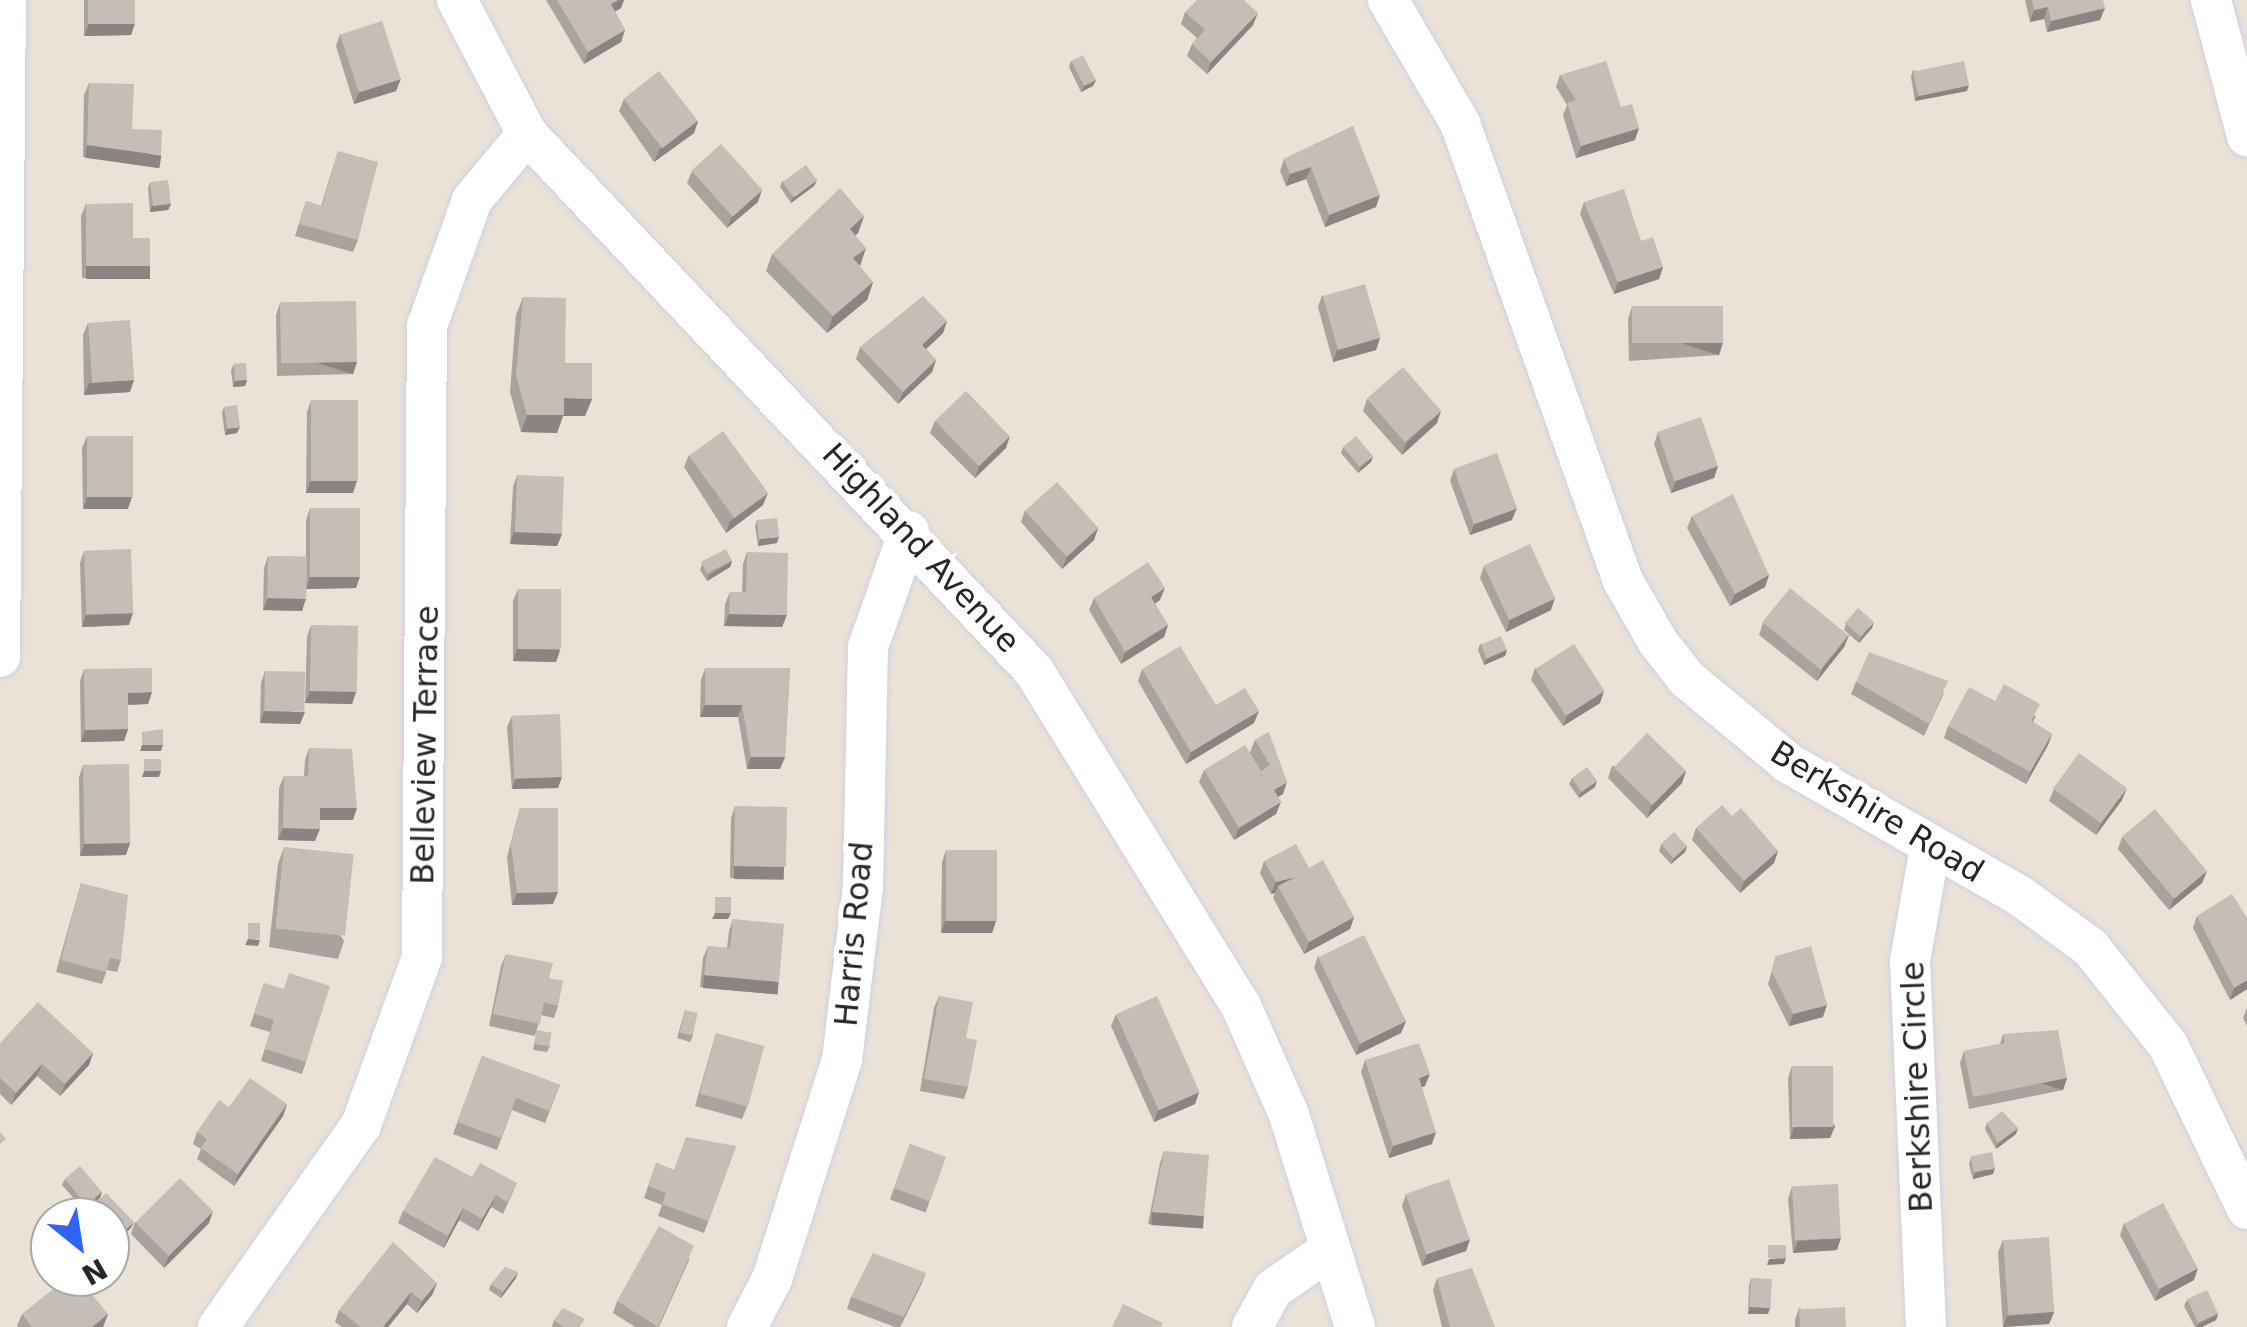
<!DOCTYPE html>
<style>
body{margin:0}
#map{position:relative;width:2247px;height:1327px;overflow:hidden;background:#eae1d7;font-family:"DejaVu Sans",sans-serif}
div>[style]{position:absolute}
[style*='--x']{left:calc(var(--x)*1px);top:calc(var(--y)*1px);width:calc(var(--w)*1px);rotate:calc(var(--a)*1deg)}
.roads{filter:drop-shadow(0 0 2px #ccd1e1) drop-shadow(0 0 2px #ccd1e1)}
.minor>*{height:40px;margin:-20px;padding:0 20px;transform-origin:20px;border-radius:20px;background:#fff}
.wall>*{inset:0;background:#a9a39d;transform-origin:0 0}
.shaded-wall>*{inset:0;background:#8a8580;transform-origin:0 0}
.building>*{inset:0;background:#c5beb7;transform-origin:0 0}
span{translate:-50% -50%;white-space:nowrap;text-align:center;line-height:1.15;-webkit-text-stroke:10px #fff;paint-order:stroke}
.street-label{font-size:32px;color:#262626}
.north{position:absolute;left:30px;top:1197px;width:100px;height:100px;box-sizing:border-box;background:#fff;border:2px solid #a8a8a8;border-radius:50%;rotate:150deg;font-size:28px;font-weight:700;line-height:40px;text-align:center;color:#262626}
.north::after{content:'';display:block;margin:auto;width:35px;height:45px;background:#2f63ff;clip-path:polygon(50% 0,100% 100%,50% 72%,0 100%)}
</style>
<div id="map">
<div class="roads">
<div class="minor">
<i style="--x:457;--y:0;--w:151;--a:62.4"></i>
<i style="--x:527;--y:134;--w:739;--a:46.65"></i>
<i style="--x:1034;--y:671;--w:394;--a:58.3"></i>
<i style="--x:1241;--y:1006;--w:119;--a:66.2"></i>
<i style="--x:1289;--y:1115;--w:222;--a:72.7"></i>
<i style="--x:1388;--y:0;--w:143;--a:59.7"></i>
<i style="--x:1460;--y:123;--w:484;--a:70.4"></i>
<i style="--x:1622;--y:579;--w:73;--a:60.3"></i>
<i style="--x:1658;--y:642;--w:47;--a:51.9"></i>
<i style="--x:1687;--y:679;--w:131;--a:39.7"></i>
<i style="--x:1788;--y:763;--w:267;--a:29.8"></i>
<i style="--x:2020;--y:896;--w:87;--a:36.1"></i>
<i style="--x:2090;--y:947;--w:125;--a:51.5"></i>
<i style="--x:2168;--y:1045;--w:182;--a:64.3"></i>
<i style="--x:2211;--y:0;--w:141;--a:75.2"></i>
<i style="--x:0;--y:657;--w:657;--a:-89.48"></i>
<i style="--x:218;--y:1327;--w:247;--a:-54.7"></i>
<i style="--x:361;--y:1125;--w:179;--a:-70"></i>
<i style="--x:422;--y:957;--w:631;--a:-89.55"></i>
<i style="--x:427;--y:326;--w:134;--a:-70.3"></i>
<i style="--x:472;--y:200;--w:86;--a:-50.2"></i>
<i style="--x:747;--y:1327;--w:54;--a:-62.5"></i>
<i style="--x:772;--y:1279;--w:230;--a:-72.3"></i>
<i style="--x:842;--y:1060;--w:175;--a:-83.1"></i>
<i style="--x:863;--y:886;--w:239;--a:-88.8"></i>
<i style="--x:868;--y:647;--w:123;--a:-70.5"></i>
<i style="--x:1252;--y:1327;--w:43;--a:-61.1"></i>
<i style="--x:1273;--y:1289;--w:70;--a:-34.6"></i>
<i style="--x:1926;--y:1327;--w:366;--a:-92.5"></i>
<i style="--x:1910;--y:961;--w:115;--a:-80"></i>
</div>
</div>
<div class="wall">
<i style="clip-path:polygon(84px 0,135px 0,135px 23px,131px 35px,84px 36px)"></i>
<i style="clip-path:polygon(546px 0,624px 0,621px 8px,615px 12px,625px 30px,621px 42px,584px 64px)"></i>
<i style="clip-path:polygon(2025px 0,2103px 0,2100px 20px,2047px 32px,2044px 19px,2030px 22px)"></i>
<i style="clip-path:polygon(1185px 12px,1253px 25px,1207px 74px,1187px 56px,1192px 44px,1197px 38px,1181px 24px)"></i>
<i style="clip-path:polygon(340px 34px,396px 91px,354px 104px,336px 46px)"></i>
<i style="clip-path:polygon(1071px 61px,1096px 80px,1093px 86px,1081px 92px,1069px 67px)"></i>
<i style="clip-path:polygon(1913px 70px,1967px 91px,1915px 101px,1911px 77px)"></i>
<i style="clip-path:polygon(1560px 75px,1635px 140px,1576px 158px,1563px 115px,1567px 105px,1556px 87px)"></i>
<i style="clip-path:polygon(89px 83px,132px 129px,157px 167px,83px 157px,84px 95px)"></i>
<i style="clip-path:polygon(624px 99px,698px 121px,694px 133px,654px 162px,619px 111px)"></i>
<i style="clip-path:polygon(1353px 126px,1376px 207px,1325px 227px,1306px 179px,1286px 186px,1280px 171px,1284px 159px)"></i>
<i style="clip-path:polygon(338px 151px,358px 240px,353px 252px,295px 236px,306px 201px,321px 206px)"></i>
<i style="clip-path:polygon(692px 171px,758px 202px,727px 228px,687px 183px)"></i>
<i style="clip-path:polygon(817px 180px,814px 186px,791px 203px,780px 187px,782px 181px)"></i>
<i style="clip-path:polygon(150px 182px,171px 204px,168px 210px,150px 212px,148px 188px)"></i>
<i style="clip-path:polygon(1584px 202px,1641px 241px,1663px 267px,1659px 279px,1614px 294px,1580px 214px)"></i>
<i style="clip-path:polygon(86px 204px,146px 278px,82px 278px,81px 216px)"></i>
<i style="clip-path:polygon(864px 216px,858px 233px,855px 236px,859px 266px,873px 282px,867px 300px,827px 333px,766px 271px,772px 254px)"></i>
<i style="clip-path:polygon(1322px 295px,1380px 338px,1376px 350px,1333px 362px,1318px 307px)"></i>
<i style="clip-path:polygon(523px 297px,565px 363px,592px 399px,585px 416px,563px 416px,557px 433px,521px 432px,510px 392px,516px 315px)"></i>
<i style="clip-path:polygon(280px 303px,357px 362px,353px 374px,277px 376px,276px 315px)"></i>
<i style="clip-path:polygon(1632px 307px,1719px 355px,1629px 361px,1628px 319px)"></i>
<i style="clip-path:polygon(947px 321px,943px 333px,926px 349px,936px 360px,932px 372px,898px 404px,856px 359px,860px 347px)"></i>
<i style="clip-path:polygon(88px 323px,130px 392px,84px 395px,83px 335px)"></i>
<i style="clip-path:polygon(234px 364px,247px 380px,245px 386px,233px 387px,231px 370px)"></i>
<i style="clip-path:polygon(1367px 399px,1437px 423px,1402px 455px,1363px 411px)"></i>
<i style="clip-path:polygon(311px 400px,353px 493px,306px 493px,307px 412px)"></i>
<i style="clip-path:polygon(224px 407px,237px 433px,225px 435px,222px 413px)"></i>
<i style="clip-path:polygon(935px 421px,1006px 448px,975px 478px,930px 433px)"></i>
<i style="clip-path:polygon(1658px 432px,1718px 466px,1714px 478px,1671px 493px,1654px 444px)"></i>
<i style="clip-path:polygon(87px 436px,128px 509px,83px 509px,82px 448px)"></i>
<i style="clip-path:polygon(1343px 447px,1371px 462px,1358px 473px,1341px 453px)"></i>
<i style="clip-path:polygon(689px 455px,763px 505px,726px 533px,684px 467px)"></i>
<i style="clip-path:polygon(1454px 469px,1512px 520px,1470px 535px,1450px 481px)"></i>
<i style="clip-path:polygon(517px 475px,562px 534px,557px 546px,510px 544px,513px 487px)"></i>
<i style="clip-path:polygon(310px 508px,360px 576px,356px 588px,306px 589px,302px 611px,263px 610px,264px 568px,268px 556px,306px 557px,306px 520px)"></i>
<i style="clip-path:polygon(1025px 510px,1098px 528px,1094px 540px,1062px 569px,1021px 522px)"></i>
<i style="clip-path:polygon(1692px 516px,1769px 575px,1765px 587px,1730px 606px,1687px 528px)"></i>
<i style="clip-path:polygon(757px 520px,777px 543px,758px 546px,755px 526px)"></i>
<i style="clip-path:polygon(84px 551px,129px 625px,82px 627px,80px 563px)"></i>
<i style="clip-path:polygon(747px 552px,782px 627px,724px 626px,725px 604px,730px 592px,742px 592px,743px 564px)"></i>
<i style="clip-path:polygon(732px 561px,730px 567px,707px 581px,700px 570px,702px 564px)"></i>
<i style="clip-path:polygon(1484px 566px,1551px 610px,1506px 632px,1480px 578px)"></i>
<i style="clip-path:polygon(518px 589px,560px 650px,556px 662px,513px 661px,513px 601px)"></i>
<i style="clip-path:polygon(1094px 598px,1160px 600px,1155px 604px,1168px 625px,1164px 637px,1121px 664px,1089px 610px)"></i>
<i style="clip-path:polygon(1763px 623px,1849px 635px,1844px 647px,1817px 681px,1759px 635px)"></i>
<i style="clip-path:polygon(1846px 624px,1872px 628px,1859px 643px,1844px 630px)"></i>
<i style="clip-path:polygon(311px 625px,356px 692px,352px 704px,305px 703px,307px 637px)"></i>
<i style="clip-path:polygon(1480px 644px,1507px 650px,1505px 656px,1484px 665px,1478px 650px)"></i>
<i style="clip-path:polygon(705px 668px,790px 668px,785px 757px,780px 769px,747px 769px,738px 717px,700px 717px,701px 680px)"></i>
<i style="clip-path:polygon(1535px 668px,1604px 691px,1600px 703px,1563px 726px,1531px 680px)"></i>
<i style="clip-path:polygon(84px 669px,152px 692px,148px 704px,128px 705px,128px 729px,124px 741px,81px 742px,80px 681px)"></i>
<i style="clip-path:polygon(1142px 669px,1216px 705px,1254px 723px,1186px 764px,1138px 681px)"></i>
<i style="clip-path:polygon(265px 671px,300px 724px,260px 723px,261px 683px)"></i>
<i style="clip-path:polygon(1856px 682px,1944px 693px,1924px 736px,1851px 694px)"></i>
<i style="clip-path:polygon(1995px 701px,2036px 716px,2033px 722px,2052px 734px,2048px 745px,2026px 784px,1944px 738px,1948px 726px)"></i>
<i style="clip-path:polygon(512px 716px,558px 788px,512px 789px,507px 727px)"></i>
<i style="clip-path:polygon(1269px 732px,1283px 794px,1278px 797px,1276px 814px,1234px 840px,1199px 782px,1204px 770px,1250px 752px,1255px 740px)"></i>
<i style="clip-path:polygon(309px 748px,353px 820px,320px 820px,315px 841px,278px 840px,279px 788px,284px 776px,304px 776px,305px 760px)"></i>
<i style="clip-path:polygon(83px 765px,126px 855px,80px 856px,79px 777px)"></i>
<i style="clip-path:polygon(1612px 766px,1686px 771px,1682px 783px,1647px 818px,1608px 778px)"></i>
<i style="clip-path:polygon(1572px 778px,1595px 787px,1579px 798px,1569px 784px)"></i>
<i style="clip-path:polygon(2054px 789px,2122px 800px,2096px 835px,2049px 801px)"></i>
<i style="clip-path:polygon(735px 806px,784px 867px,780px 879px,730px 878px,731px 818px)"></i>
<i style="clip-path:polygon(520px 808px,553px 904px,512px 905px,507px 857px)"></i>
<i style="clip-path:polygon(1732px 816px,1778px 851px,1774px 863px,1740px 893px,1692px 840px,1696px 828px)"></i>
<i style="clip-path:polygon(2122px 837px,2207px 871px,2202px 883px,2169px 910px,2118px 849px)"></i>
<i style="clip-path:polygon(1661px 845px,1687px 846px,1685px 852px,1671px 864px,1659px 851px)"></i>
<i style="clip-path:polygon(284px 847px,344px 941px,338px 959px,269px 947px,278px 864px)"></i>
<i style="clip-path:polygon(946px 850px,996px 921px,992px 933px,941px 933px,942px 862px)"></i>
<i style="clip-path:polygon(1264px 861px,1309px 868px,1354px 917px,1350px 929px,1304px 954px,1273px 898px,1275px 893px,1271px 894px,1260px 873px)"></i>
<i style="clip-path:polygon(81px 883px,121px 960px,117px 972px,107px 970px,102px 984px,56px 972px)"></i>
<i style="clip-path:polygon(2197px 916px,2247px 989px,2230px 1000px,2193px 928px)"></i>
<i style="clip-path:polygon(733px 919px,774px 994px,700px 987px,703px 958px,708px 946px,727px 948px,729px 931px)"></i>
<i style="clip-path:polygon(506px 954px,549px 978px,558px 1006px,554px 1018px,541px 1015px,535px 1036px,489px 1026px,501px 966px)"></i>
<i style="clip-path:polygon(1318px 956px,1406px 1021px,1401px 1033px,1356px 1055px,1314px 968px)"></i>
<i style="clip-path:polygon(1776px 956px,1823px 1017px,1789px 1026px,1768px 984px)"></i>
<i style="clip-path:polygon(264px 983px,306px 1062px,302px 1074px,261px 1061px,270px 1032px,250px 1026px)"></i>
<i style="clip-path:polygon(939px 996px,966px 1038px,968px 1087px,964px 1099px,920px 1091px,934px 1008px)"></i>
<i style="clip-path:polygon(2247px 1008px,2247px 1026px,2243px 1018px)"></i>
<i style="clip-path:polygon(685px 1010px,693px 1036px,690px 1042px,677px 1038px)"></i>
<i style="clip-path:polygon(1116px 1014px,1199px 1092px,1195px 1104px,1154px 1122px,1111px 1026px)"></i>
<i style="clip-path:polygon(537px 1030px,550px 1046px,547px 1052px,533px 1050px)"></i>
<i style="clip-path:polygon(716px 1033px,747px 1107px,742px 1119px,695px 1106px)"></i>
<i style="clip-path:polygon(2003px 1034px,2067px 1078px,2063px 1090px,1969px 1109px,1960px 1063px,1964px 1051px,2000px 1044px)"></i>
<i style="clip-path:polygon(0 1043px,93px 1053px,89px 1065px,60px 1096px,37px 1076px,11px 1105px,0 1094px)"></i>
<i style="clip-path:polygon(482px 1056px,560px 1085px,545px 1123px,512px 1110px,497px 1150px,453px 1134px)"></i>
<i style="clip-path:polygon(1365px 1060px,1425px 1086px,1422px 1087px,1432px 1144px,1389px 1158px,1361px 1072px)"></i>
<i style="clip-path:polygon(1792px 1066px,1835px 1126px,1830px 1138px,1790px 1139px,1788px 1078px)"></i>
<i style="clip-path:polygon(287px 1104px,283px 1116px,234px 1186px,197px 1159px,201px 1149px,193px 1144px,197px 1132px,229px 1107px)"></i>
<i style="clip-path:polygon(1987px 1123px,2016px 1134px,1996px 1149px,1985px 1129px)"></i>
<i style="left:910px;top:1144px;width:38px;height:59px;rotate:20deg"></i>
<i style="clip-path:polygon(736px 1146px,704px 1233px,658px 1216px,662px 1205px,644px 1198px,656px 1163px,674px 1170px)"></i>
<i style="clip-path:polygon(1164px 1151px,1199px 1228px,1148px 1224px,1160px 1163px)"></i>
<i style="clip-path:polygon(1971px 1157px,1993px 1174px,1973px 1179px,1969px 1164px)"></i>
<i style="clip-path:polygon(472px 1177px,517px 1183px,503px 1214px,491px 1207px,478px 1231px,459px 1220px,444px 1248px,398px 1223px,403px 1211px)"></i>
<i style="clip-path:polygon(65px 1179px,102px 1192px,100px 1198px,85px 1211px,62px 1185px)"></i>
<i style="clip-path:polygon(1792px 1187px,1837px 1250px,1793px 1253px,1788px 1199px)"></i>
<i style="clip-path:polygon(1406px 1194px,1470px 1239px,1466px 1251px,1422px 1266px,1402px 1206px)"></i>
<i style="clip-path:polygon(50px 1217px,50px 1239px,48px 1240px,40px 1228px,43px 1222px)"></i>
<i style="clip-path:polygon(135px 1222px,209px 1223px,164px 1268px,131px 1234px)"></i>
<i style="clip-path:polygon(2124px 1223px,2194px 1280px,2155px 1301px,2120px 1235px)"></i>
<i style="clip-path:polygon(2003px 1240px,2054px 1312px,2049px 1324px,2003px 1327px,1998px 1252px)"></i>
<i style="clip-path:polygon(690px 1258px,659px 1327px,635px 1327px,613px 1313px,617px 1301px)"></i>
<i style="clip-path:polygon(926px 1273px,900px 1327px,895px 1327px,847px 1309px,851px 1297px)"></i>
<i style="clip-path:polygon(516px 1278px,501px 1298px,489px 1290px,491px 1284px)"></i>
<i style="clip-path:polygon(1437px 1278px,1495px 1327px,1442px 1327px,1433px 1290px)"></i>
<i style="clip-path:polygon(1751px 1278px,1768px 1314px,1748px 1314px,1749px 1285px)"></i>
<i style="clip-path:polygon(437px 1283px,432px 1295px,417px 1313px,407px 1304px,388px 1327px,342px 1327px,335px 1322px,339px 1310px)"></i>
<i style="clip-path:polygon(2187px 1300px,2218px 1314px,2216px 1320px,2202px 1327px,2195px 1327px,2184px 1306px)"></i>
<i style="clip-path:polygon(1799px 1308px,1846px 1327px,1795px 1327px,1795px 1320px)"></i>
<i style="clip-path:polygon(22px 1314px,108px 1314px,103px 1327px,18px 1327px,17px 1326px)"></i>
<i style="clip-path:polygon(554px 1320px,581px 1327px,553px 1327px,552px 1326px)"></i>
</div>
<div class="shaded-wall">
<i style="clip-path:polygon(618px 0,624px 0,621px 8px,606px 16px,611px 4px)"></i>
<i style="clip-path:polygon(2048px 7px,2044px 19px,2030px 22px,2034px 10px)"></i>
<i style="clip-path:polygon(2105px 8px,2100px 20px,2047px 32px,2051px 21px)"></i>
<i style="clip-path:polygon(1258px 13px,1253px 25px,1207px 74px,1211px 62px)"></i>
<i style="clip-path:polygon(135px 23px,131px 35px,84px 36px,89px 24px)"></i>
<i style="clip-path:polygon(625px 30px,621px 42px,584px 64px,588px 52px)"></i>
<i style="clip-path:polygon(401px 79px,396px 91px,354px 104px,359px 92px)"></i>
<i style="clip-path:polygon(1096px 80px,1093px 86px,1081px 92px,1084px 86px)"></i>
<i style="clip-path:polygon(1969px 85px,1967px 91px,1915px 101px,1918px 95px)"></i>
<i style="clip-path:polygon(698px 121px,694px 133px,654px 162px,659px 150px)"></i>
<i style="clip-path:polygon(1639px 128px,1635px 140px,1576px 158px,1581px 146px)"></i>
<i style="left:87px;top:145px;width:75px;height:13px;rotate:8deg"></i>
<i style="clip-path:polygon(1311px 167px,1306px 179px,1286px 186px,1290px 174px)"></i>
<i style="clip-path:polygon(817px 180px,814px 186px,791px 203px,793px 197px)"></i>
<i style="clip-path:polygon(762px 190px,758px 202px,727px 228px,732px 216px)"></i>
<i style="clip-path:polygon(1380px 195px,1376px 207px,1325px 227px,1329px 215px)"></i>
<i style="clip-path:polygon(171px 204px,168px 210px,150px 212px,152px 206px)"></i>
<i style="clip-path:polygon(864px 216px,858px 233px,843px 246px,850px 229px)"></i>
<i style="clip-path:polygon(866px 248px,860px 266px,853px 258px)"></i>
<i style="left:86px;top:266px;width:64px;height:13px"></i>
<i style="clip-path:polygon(1663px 267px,1659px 279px,1614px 294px,1618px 282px)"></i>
<i style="clip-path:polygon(873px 282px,867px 300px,827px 333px,833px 316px)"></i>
<i style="clip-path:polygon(947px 321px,943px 333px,918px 357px,922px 345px)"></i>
<i style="clip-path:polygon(1380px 338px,1376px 350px,1333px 362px,1337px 350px)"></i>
<i style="left:1723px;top:343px;width:13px;height:90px;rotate:108deg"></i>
<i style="clip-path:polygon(936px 360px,932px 372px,898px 404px,903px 392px)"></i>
<i style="left:357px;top:362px;width:13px;height:76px;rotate:108deg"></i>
<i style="clip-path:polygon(134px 380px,130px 392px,84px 395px,89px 383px)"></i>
<i style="clip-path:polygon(247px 380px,245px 386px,233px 387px,235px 381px)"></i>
<i style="clip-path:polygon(564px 398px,592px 399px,585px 416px,563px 416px,557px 433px,521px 432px,527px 415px)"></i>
<i style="clip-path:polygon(1441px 411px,1437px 423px,1402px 455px,1406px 443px)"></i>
<i style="clip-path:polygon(240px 427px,237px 433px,225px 435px,227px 429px)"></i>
<i style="clip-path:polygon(1010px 436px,1006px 448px,975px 478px,979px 466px)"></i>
<i style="clip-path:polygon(1373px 456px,1371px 462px,1358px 473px,1361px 467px)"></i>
<i style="clip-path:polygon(1718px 466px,1714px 478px,1671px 493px,1676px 481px)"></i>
<i style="clip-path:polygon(310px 481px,357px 481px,353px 493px,306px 493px)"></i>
<i style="clip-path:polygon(768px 493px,763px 505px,726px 533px,730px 521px)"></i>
<i style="clip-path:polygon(87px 497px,132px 497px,128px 509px,83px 509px)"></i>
<i style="clip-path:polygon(1517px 508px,1512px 520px,1470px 535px,1474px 524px)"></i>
<i style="clip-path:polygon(1098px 528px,1094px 540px,1062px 569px,1067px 557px)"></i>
<i style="clip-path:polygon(514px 532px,562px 534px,557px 546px,510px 544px)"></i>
<i style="clip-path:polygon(779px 537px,777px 543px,758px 546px,760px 539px)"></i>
<i style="clip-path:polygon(732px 561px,730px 567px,707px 581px,709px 575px)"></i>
<i style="clip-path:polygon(1769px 575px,1765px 587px,1730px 606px,1735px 594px)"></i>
<i style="clip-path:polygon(360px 576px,356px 588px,306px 589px,310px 577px)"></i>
<i style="clip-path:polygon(1165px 588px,1160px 600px,1146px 609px,1151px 597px)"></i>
<i style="clip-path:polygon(268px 598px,306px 599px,302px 611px,263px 610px)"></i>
<i style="clip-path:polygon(1555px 598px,1551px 610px,1506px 632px,1510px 620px)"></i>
<i style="clip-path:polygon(133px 613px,129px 625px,82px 627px,86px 615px)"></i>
<i style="clip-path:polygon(729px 614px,787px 615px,782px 627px,724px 626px)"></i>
<i style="clip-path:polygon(1874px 622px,1872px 628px,1859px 643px,1861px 637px)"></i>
<i style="clip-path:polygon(1168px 625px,1164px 637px,1121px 664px,1125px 652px)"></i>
<i style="clip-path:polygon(1849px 635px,1844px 647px,1817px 681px,1822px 669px)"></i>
<i style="clip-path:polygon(517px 649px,560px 650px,556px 662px,513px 661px)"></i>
<i style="clip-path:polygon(1507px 650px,1505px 656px,1484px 665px,1486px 659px)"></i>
<i style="clip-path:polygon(310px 691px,356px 692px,352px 704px,305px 703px)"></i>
<i style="clip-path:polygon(1604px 691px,1600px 703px,1563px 726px,1567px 714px)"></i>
<i style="clip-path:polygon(152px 692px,148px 704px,124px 705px,128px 693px)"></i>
<i style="clip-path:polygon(705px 705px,742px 705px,738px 717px,700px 717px)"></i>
<i style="clip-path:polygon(264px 711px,305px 712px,300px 724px,260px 723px)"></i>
<i style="clip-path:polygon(1259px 711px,1254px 723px,1186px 764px,1191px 752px)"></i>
<i style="clip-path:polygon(128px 729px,124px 741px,81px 742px,85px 730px)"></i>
<i style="clip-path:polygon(2052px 734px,2048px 745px,2026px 784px,2030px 772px)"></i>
<i style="clip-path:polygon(142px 745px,163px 745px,161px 751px,140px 751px)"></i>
<i style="clip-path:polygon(751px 757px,785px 757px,780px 769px,747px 769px)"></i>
<i style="clip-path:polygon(144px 771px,161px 771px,159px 777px,142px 777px)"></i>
<i style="clip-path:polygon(1686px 771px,1682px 783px,1647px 818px,1651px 806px)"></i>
<i style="clip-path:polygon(516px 777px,562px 777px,558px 788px,512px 789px)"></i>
<i style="clip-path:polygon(1597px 781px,1595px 787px,1579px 798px,1581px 792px)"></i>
<i style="clip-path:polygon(1287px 782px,1283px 794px,1269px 802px,1274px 790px)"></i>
<i style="clip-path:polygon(2127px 788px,2122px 800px,2096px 835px,2101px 823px)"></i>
<i style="clip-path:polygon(1281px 802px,1276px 814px,1234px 840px,1239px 828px)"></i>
<i style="clip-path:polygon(320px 808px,357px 808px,353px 820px,316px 820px)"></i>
<i style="clip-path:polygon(283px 828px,320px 829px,315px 841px,278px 840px)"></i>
<i style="clip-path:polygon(130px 843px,126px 855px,80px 856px,84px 844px)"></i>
<i style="clip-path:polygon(1687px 846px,1685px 852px,1671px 864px,1674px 858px)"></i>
<i style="clip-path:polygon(1778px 851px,1774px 863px,1740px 893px,1744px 881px)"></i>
<i style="left:734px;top:866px;width:50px;height:13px;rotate:1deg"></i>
<i style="clip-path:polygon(2207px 871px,2202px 883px,2169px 910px,2174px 898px)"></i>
<i style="clip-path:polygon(1296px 877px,1278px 886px,1275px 893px,1271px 894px,1276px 882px)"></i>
<i style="clip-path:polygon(558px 892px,553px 904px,512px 905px,517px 893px)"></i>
<i style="clip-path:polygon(715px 913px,731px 913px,728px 919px,712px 919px)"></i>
<i style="clip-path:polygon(1354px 917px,1350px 929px,1304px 954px,1309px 942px)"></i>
<i style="clip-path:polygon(945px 921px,996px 921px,992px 933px,941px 933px)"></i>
<i style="clip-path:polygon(248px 939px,260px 940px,258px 946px,245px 945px)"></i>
<i style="left:704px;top:975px;width:75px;height:13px;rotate:5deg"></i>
<i style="clip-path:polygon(2247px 980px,2247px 989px,2230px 1000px,2234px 988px)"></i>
<i style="clip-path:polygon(1827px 1005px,1823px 1017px,1789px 1026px,1793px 1014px)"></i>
<i style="clip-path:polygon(1406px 1021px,1401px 1033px,1356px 1055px,1360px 1043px)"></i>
<i style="clip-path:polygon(93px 1053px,89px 1065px,60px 1096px,65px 1084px)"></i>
<i style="clip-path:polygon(42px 1064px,37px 1076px,11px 1105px,16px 1093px)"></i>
<i style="clip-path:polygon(1430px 1074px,1425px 1086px,1414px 1090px,1419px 1078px)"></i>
<i style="left:2067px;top:1078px;width:13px;height:96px;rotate:108deg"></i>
<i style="clip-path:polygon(1199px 1092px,1195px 1104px,1154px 1122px,1158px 1110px)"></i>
<i style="clip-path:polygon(287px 1104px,283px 1116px,234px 1186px,238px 1174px)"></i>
<i style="clip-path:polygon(1835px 1126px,1830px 1138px,1790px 1139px,1794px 1127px)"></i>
<i style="clip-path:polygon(2018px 1128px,2016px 1134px,1996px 1149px,1998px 1143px)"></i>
<i style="clip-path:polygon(1436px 1132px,1432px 1144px,1389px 1158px,1393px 1146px)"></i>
<i style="clip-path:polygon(1995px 1168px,1993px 1174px,1973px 1179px,1975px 1173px)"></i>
<i style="clip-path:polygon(102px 1192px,100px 1198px,85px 1211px,87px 1205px)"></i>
<i style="clip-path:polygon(496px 1195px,491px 1207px,478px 1231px,482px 1219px)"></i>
<i style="clip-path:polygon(463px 1208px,459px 1220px,444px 1248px,448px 1236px)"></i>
<i style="clip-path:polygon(213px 1211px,209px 1223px,164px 1268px,169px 1256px)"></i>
<i style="left:1152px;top:1212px;width:52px;height:13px;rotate:4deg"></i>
<i style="clip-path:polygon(134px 1222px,131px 1228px,111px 1247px,113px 1241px)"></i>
<i style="clip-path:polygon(1841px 1238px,1837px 1250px,1793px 1253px,1798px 1241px)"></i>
<i style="clip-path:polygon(1470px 1239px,1466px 1251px,1422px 1266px,1427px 1254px)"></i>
<i style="clip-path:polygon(1786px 1258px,1784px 1264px,1767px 1265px,1769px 1259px)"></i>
<i style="clip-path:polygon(2198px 1268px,2194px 1280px,2155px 1301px,2160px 1289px)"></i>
<i style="clip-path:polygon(518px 1272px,516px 1278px,501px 1298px,503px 1292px)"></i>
<i style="clip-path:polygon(926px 1273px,921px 1285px,900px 1327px,904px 1317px)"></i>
<i style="clip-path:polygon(437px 1283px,432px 1295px,417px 1313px,422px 1301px)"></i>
<i style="clip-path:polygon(411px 1292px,407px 1304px,388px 1327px,383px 1327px)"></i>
<i style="clip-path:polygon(1750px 1307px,1770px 1308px,1768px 1314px,1748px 1314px)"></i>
<i style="clip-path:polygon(2054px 1312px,2049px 1324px,2003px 1327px,2007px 1316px)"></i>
<i style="clip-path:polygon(108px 1314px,103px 1327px,92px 1327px)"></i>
<i style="clip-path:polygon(2218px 1314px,2216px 1320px,2202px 1327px,2197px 1327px,2198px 1324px)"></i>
</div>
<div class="building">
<i style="left:88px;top:0;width:47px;height:24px"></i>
<i style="clip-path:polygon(557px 0,618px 0,611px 4px,625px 30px,588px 52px)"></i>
<i style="clip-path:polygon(1197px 0,1244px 0,1258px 13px,1211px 62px,1192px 44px,1205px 30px,1185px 12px)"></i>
<i style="clip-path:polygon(2032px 0,2103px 0,2105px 8px,2051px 21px,2048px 7px,2034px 10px)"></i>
<i style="left:382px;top:21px;width:61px;height:44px;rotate:72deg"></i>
<i style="left:1083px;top:55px;width:28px;height:13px;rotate:63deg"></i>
<i style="clip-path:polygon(1606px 61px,1621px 107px,1632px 104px,1639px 128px,1581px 146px,1567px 103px,1576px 100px,1560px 75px)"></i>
<i style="left:1964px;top:61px;width:25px;height:52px;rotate:78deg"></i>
<i style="left:659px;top:71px;width:63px;height:45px;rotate:52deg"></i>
<i style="clip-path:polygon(89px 83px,134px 84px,132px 129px,162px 130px,161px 155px,87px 145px)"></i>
<i style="clip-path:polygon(1353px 126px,1380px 195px,1329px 215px,1311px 167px,1290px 174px,1284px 159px)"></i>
<i style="left:721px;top:144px;width:62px;height:40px;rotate:48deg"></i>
<i style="clip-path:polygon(338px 151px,378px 162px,358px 240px,299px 224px,306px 201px,322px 206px)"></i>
<i style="left:806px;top:165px;width:19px;height:29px;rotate:54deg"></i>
<i style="left:168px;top:180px;width:24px;height:18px;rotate:83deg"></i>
<i style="clip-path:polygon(840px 188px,864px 216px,850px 229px,866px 248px,853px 258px,873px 282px,833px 316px,772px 254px)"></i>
<i style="clip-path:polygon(1624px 189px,1641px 241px,1653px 237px,1663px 267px,1618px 282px,1584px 202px)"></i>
<i style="clip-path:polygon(133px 203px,133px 238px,150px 238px,150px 266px,86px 266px,86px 204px)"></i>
<i style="left:1365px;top:284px;width:56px;height:44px;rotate:74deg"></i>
<i style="clip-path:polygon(923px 296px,947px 321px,922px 345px,936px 360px,903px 392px,860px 347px)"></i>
<i style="clip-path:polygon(523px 297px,566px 298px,565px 363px,592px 363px,592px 399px,564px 398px,564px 415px,527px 415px,516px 375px)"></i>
<i style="left:356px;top:301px;width:61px;height:76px;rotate:89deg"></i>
<i style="left:1723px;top:306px;width:37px;height:91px;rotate:90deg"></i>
<i style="left:130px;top:320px;width:60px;height:42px;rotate:86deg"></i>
<i style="left:246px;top:363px;width:17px;height:12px;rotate:87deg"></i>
<i style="left:1403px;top:367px;width:58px;height:48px;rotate:49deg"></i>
<i style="left:966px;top:391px;width:63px;height:43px;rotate:46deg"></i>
<i style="left:311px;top:400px;width:47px;height:81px"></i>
<i style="left:237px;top:405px;width:22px;height:13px;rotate:82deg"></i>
<i style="left:1701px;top:417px;width:52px;height:46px;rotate:71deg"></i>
<i style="left:723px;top:431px;width:77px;height:42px;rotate:54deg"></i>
<i style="left:87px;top:436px;width:46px;height:61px"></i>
<i style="left:1356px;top:436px;width:26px;height:17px;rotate:50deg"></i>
<i style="left:1497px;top:453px;width:59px;height:46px;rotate:70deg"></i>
<i style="left:517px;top:475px;width:47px;height:57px;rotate:2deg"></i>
<i style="left:1057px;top:482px;width:62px;height:43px;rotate:48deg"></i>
<i style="clip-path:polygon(1733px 494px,1769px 575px,1735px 594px,1692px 516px)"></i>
<i style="left:310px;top:508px;width:50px;height:69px"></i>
<i style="left:777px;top:518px;width:19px;height:20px;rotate:84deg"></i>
<i style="left:1530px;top:544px;width:60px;height:51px;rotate:65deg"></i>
<i style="left:131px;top:549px;width:64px;height:47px;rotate:88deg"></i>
<i style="left:726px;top:549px;width:13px;height:28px;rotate:63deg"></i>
<i style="clip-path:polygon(747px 552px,788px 553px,787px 615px,729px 614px,730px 592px,746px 592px)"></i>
<i style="left:268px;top:556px;width:39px;height:42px;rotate:1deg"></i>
<i style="clip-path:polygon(1148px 562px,1165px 588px,1151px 597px,1168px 625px,1125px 652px,1094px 598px)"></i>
<i style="left:1790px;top:588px;width:75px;height:44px;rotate:39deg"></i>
<i style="left:518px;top:589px;width:43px;height:60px"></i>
<i style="left:1858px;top:608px;width:21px;height:20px;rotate:41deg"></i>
<i style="left:311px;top:625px;width:47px;height:66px;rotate:1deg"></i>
<i style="left:1501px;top:636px;width:15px;height:22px;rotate:67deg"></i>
<i style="left:1574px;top:644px;width:56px;height:46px;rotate:57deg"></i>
<i style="clip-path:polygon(1180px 646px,1216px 705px,1245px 688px,1259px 711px,1191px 752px,1142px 669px)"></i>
<i style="clip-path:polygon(1869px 652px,1948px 681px,1929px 724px,1856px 682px)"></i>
<i style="clip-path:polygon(152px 668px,152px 692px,128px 693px,128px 729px,85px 730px,84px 669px)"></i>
<i style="clip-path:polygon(705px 668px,790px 668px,785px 757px,751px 757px,742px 705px,705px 705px)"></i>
<i style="left:265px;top:671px;width:40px;height:40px;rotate:1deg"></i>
<i style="clip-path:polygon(2004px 684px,2040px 704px,2031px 721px,2052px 734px,2030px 772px,1948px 726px,1969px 687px,1995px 701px)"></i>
<i style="left:560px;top:714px;width:63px;height:48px;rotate:88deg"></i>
<i style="clip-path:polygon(163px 729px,163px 745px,142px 745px,142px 732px)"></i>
<i style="clip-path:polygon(1269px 732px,1287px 782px,1274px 790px,1281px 802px,1239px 828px,1204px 770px,1245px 745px,1261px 771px,1270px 765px,1255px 740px)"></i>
<i style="left:1647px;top:733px;width:54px;height:48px;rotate:44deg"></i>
<i style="clip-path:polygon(309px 748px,352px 749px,357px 808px,320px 808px,320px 829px,283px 828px,284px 776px,308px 776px)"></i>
<i style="left:2079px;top:753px;width:59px;height:44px;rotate:36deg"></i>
<i style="left:144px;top:759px;width:17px;height:12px"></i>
<i style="left:129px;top:764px;width:79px;height:46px;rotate:89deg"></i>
<i style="left:1587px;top:767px;width:17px;height:19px;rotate:54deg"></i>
<i style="clip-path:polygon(1722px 805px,1732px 816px,1741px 808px,1778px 851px,1744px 881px,1696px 828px)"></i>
<i style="left:735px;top:806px;width:52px;height:60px;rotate:1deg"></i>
<i style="clip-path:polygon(520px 808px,558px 808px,558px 892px,517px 893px,511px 845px)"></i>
<i style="left:2155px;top:809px;width:81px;height:43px;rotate:50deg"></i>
<i style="left:1674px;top:832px;width:19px;height:18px;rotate:47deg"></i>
<i style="clip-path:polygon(1296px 844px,1309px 868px,1323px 860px,1354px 917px,1309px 942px,1278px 886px,1296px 877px,1276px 882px,1264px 861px)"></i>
<i style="left:284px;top:847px;width:70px;height:82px;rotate:6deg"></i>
<i style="left:946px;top:850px;width:51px;height:71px"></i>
<i style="clip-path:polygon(81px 883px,128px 895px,121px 960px,110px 958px,106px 972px,61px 960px)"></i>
<i style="clip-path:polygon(2232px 894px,2247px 918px,2247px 980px,2234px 988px,2197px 916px)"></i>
<i style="left:731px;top:897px;width:16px;height:16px;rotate:90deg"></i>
<i style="clip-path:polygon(733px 919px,784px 924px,779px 982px,704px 975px,708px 946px,730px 948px)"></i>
<i style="left:248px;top:923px;width:12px;height:16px"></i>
<i style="left:1364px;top:935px;width:96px;height:51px;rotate:64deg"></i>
<i style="clip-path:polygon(1811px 946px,1827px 1005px,1793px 1014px,1772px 972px,1776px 956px)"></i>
<i style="clip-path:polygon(506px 954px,553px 963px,549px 978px,563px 981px,558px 1006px,544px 1002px,540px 1024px,493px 1014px)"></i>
<i style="clip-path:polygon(289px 973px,330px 986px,306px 1062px,265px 1049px,274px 1020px,254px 1014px,264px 983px,284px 989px)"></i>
<i style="clip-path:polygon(939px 996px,973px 1002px,966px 1038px,977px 1040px,968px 1087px,924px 1079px)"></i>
<i style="left:1157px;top:996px;width:105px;height:45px;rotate:66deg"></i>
<i style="clip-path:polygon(38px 1002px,93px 1053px,65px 1084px,42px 1064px,16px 1093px,0 1078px,0 1043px)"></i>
<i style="left:685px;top:1010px;width:13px;height:23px;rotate:13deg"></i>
<i style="left:537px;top:1030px;width:15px;height:14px;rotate:11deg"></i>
<i style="clip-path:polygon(2058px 1030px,2067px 1078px,1973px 1097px,1964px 1051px,2005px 1043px,2003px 1034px)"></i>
<i style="left:716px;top:1033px;width:50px;height:63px;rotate:15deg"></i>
<i style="clip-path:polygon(1419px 1043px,1430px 1074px,1419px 1078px,1436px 1132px,1393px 1146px,1365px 1060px)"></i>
<i style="clip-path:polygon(482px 1056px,560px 1085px,549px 1111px,516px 1098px,501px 1138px,457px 1122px)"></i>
<i style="left:1792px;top:1066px;width:41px;height:61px"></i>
<i style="clip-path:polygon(250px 1078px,287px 1104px,238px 1174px,201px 1148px,207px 1139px,197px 1132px,219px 1100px,229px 1107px)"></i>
<i style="clip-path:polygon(2002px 1111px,2018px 1128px,1998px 1143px,1987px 1123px)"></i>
<i style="clip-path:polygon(0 1132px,6px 1139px,0 1144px)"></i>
<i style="clip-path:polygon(686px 1137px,736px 1146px,708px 1221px,662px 1204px,666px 1193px,648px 1186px,656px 1163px,674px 1170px)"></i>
<i style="left:910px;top:1144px;width:38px;height:47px;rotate:20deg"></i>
<i style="clip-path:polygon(1164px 1151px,1209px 1155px,1204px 1216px,1152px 1212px)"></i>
<i style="left:1992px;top:1152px;width:16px;height:22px;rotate:79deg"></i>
<i style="clip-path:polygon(435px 1157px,472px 1177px,480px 1163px,517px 1183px,507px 1202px,496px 1195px,482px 1219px,463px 1208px,448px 1236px,403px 1211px)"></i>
<i style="left:80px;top:1166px;width:34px;height:20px;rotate:50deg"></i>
<i style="left:180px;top:1178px;width:47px;height:63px;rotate:45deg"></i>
<i style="left:1449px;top:1179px;width:64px;height:46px;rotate:71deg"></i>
<i style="left:1838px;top:1184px;width:54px;height:46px;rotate:87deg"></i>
<i style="clip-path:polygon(106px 1193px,134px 1222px,113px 1241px,110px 1237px,110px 1217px,91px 1217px,86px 1212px)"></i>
<i style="left:2163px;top:1203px;width:74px;height:44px;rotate:62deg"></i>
<i style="clip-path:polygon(50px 1217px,50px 1233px,43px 1222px)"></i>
<i style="clip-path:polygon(659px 1226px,694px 1246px,658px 1327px,617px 1301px)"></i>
<i style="left:2049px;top:1237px;width:75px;height:46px;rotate:86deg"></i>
<i style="clip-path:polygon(393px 1242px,437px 1283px,422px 1301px,411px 1292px,383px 1327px,361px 1327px,339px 1310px)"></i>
<i style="left:1786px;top:1245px;width:13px;height:18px;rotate:90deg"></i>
<i style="clip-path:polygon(873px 1253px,926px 1273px,904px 1317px,851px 1297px)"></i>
<i style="clip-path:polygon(505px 1267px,518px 1272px,503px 1292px,491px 1284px)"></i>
<i style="clip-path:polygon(1472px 1268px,1495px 1327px,1450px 1327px,1437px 1278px)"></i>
<i style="clip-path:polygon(68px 1277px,78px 1277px,108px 1314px,92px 1327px,32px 1327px,22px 1314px)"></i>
<i style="left:1751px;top:1278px;width:21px;height:29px;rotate:3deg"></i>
<i style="left:2207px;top:1290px;width:26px;height:22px;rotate:65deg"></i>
<i style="clip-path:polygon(1123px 1304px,1163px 1323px,1161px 1327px,1112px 1327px)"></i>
<i style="left:1845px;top:1307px;width:20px;height:46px;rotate:87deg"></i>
<i style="clip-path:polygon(563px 1308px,585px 1319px,579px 1327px,563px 1327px,554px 1320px)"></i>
</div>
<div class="street-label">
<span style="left:921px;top:548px;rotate:47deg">Highland Avenue</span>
<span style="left:425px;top:745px;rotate:-89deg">Belleview Terrace</span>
<span style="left:1877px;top:812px;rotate:31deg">Berkshire Road</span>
<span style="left:854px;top:934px;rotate:-85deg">Harris Road</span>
<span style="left:1917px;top:1087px;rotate:-92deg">Berkshire Circle</span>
</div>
<div class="north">N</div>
</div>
